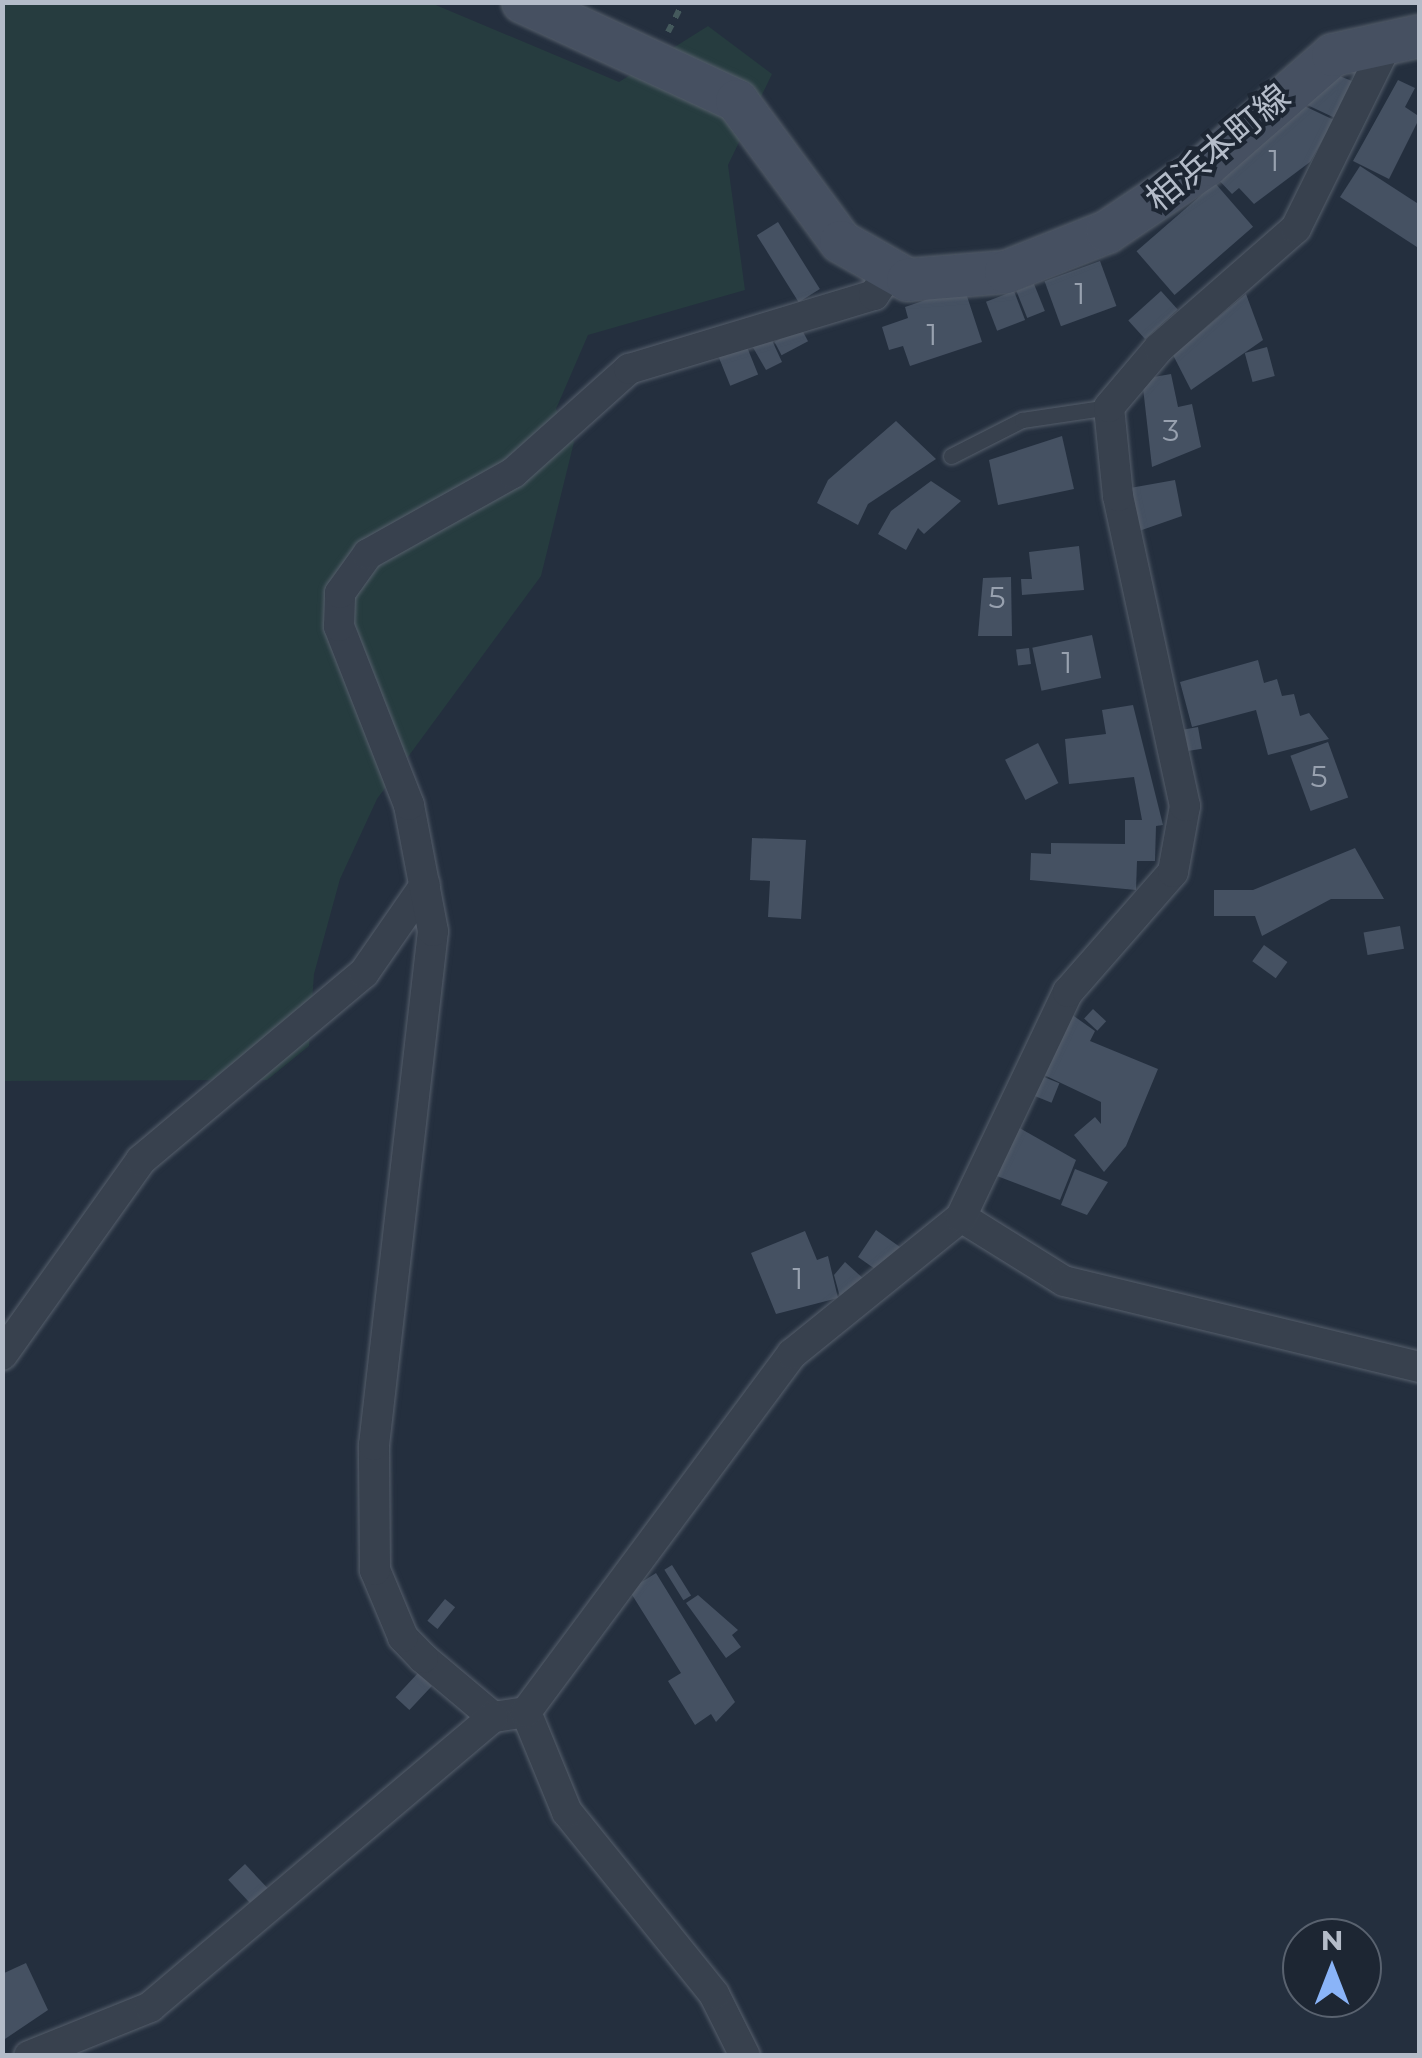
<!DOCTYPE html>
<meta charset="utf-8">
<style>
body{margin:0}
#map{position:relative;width:1422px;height:2058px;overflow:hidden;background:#242f3e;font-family:Montserrat,"Noto Sans JP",sans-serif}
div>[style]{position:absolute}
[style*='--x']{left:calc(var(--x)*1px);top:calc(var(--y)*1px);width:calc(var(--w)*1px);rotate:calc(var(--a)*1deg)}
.green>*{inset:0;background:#263c3f}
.building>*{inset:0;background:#455162;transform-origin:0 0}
.path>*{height:6px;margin-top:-3px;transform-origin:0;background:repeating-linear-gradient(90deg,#44595c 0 8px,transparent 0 16px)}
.roads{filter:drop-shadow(0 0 2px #565f6c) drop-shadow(0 0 2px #565f6c)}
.lane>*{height:15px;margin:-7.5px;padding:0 7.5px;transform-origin:7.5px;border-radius:7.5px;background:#38414e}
.street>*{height:30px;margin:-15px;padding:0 15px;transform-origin:15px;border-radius:15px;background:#38414e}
.secondary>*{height:42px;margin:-21px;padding:0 21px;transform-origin:21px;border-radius:21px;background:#465061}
span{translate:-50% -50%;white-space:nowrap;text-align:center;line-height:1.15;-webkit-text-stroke:8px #1d2633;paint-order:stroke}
.number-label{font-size:30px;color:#98a1af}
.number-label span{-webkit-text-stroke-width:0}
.street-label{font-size:35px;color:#b4bcc9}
.frame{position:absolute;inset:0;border:5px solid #b4bcc9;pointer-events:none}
.north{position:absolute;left:1282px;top:1918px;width:100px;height:100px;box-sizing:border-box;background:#1d2633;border:2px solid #59626f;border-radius:50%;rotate:0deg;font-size:28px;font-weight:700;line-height:40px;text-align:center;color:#b4bcc9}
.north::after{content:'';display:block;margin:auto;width:35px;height:45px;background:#8ab4f8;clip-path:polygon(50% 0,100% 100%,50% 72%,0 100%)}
</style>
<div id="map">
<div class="green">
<i style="clip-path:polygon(3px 3px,431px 3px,619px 82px,708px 26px,772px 74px,728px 165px,745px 290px,588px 335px,556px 409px,574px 442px,541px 576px,377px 799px,340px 879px,314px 974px,309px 1046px,267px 1080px,3px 1081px)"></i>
</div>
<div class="building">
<i style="clip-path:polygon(1332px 73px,1352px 81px,1335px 118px,1301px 102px)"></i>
<i style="clip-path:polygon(1398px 80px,1415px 88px,1405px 107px,1420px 117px,1389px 179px,1353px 161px)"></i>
<i style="clip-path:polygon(1298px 103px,1334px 120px,1310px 162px,1254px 204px,1239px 188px,1232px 194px,1215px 176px)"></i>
<i style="clip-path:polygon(1360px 166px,1420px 205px,1420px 249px,1340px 197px)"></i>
<i style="left:1215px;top:183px;width:58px;height:104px;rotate:49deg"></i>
<i style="left:778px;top:222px;width:79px;height:25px;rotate:58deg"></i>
<i style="left:1100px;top:261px;width:48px;height:59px;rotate:70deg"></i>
<i style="left:1034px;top:284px;width:29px;height:19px;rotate:68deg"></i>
<i style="clip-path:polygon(964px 287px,982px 342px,910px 366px,903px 346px,889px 350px,882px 327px,908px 318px,905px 307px)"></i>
<i style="left:1014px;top:291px;width:31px;height:30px;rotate:69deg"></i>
<i style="left:1161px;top:291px;width:25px;height:44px;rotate:48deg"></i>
<i style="clip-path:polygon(1246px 294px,1263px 340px,1191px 390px,1173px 355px)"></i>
<i style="left:801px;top:328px;width:15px;height:30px;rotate:62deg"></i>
<i style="clip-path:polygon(770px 336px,782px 362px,766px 370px,751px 344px)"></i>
<i style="left:745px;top:342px;width:35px;height:30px;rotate:68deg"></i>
<i style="left:1267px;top:347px;width:30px;height:23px;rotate:75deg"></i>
<i style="clip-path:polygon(1171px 374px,1178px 407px,1192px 404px,1201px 447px,1152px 467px,1142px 379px)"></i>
<i style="clip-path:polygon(896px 421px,936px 459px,868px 504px,858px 525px,817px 503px,828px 480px)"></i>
<i style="clip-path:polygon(1062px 436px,1074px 489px,998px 505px,989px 460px)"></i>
<i style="clip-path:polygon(1175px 480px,1182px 516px,1139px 531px,1130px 488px)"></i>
<i style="clip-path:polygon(931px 481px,961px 501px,924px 534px,918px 528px,906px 550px,878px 534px,891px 511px)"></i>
<i style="clip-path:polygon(1079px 546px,1084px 590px,1022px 595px,1021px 579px,1032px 579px,1029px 552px)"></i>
<i style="clip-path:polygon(1011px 577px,1012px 636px,978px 636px,983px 578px)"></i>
<i style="left:1092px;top:635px;width:44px;height:61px;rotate:78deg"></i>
<i style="left:1029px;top:648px;width:16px;height:13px;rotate:83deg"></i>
<i style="clip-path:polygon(1258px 660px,1264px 683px,1277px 679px,1282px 696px,1294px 694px,1300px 716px,1309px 713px,1329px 739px,1268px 755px,1256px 710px,1192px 727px,1180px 682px)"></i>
<i style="clip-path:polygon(1133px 705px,1163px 825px,1156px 826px,1155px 861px,1137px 861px,1136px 890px,1030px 880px,1031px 853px,1051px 854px,1051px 843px,1125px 844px,1125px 820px,1142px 820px,1134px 777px,1069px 784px,1065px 739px,1106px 734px,1102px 710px)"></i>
<i style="left:1198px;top:727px;width:22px;height:14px;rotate:80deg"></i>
<i style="left:1328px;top:742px;width:59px;height:40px;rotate:70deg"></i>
<i style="left:1038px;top:743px;width:45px;height:37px;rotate:63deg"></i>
<i style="clip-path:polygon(752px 838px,806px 840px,801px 919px,768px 917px,770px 881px,750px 880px)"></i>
<i style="clip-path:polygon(1355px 848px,1384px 899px,1331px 899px,1262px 936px,1255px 916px,1214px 916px,1214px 890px,1253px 890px)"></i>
<i style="left:1400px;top:926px;width:23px;height:37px;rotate:80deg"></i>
<i style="left:1264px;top:945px;width:29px;height:20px;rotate:36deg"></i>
<i style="left:1093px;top:1009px;width:18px;height:13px;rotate:43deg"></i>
<i style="clip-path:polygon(1071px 1014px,1095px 1031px,1090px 1041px,1158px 1069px,1126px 1146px,1104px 1172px,1074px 1135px,1095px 1117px,1101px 1124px,1101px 1102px,1042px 1074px)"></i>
<i style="left:1039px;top:1075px;width:22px;height:21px;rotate:22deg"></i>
<i style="clip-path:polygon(1016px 1126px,1076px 1160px,1060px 1200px,997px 1176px)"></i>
<i style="clip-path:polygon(1075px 1169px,1108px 1182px,1087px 1215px,1061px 1205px)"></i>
<i style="clip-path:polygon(876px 1230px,900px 1247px,875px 1269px,858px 1257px)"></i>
<i style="clip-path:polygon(805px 1231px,817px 1260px,828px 1256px,838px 1298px,776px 1314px,751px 1253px)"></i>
<i style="clip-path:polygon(845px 1262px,866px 1281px,840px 1297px,834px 1275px)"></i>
<i style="left:672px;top:1565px;width:36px;height:9px;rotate:58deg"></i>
<i style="clip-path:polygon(656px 1573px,735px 1702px,716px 1722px,711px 1714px,695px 1725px,668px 1681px,681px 1673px,629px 1590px)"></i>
<i style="clip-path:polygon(698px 1595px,738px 1630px,732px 1635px,741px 1647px,726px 1658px,686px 1603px)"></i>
<i style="left:445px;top:1599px;width:13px;height:28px;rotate:39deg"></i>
<i style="left:418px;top:1673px;width:19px;height:33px;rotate:43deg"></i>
<i style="left:245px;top:1864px;width:34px;height:23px;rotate:47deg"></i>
<i style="clip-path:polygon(26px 1963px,48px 2010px,2px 2041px,2px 1974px)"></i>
</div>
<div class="path">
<i style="--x:668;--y:32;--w:34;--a:-63"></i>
</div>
<div class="roads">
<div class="lane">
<i style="--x:951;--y:456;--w:80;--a:-26.9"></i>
<i style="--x:1022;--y:420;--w:88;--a:-8.5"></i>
</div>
<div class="street">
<i style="--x:961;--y:1217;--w:121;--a:31.9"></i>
<i style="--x:1064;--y:1281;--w:366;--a:13.6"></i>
<i style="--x:2;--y:1355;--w:239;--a:-54.5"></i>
<i style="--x:141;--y:1160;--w:291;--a:-40"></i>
<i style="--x:364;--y:973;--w:107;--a:-55.3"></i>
<i style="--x:526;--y:1712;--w:33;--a:171"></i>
<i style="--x:493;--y:1717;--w:92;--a:-139.9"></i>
<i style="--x:423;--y:1658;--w:29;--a:-134"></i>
<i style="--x:403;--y:1637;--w:73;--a:-112.7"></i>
<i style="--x:375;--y:1570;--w:125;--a:-90.5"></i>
<i style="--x:374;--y:1445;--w:517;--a:-83.45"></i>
<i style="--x:433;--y:931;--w:128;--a:-100.8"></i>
<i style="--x:409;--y:805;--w:192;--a:-111.4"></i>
<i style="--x:339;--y:626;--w:33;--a:-88"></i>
<i style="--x:340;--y:593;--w:48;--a:-54.3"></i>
<i style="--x:368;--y:554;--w:166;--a:-29.2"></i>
<i style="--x:513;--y:473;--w:156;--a:-41.9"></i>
<i style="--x:629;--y:369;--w:256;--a:-16.8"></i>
<i style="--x:874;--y:295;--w:25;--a:-56"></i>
<i style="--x:29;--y:2056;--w:131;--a:-22"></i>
<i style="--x:150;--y:2007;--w:449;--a:-40.2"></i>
<i style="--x:745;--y:2056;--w:69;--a:-116.6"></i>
<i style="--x:714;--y:1994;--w:234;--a:-128.9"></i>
<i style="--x:567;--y:1812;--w:108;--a:-112.3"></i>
<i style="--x:526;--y:1712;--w:446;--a:-53.4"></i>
<i style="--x:792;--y:1354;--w:218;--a:-39"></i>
<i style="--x:961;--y:1217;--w:249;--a:-64.6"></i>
<i style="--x:1068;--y:992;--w:159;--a:-48.8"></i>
<i style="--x:1173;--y:872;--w:67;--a:-79.7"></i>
<i style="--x:1185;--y:806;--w:317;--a:-102.2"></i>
<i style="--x:1118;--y:496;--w:89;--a:-95.8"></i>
<i style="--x:1109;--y:407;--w:77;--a:-49.7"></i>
<i style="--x:1159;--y:348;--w:182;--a:-41.2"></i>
<i style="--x:1296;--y:228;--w:212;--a:-63.7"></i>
</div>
<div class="secondary">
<i style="--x:523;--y:2;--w:236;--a:24.8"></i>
<i style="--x:737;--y:101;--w:175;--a:53.6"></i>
<i style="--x:841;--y:242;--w:77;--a:29.6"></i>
<i style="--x:908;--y:280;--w:98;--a:-4.7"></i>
<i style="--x:1006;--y:272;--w:109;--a:-21.6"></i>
<i style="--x:1107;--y:232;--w:120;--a:-33.8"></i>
<i style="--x:1207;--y:165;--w:167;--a:-41.1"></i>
<i style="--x:1333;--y:55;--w:89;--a:-12.3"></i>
</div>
</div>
<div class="number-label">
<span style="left:1274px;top:161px">1</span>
<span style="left:1080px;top:294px">1</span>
<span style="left:932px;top:335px">1</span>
<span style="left:1171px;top:431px">3</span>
<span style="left:997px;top:598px">5</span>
<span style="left:1067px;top:663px">1</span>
<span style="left:1319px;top:777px">5</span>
<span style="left:798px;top:1279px">1</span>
</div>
<div class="street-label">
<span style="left:1218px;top:148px;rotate:-40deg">相浜本町線</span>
</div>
<div class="frame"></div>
<div class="north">N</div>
</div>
